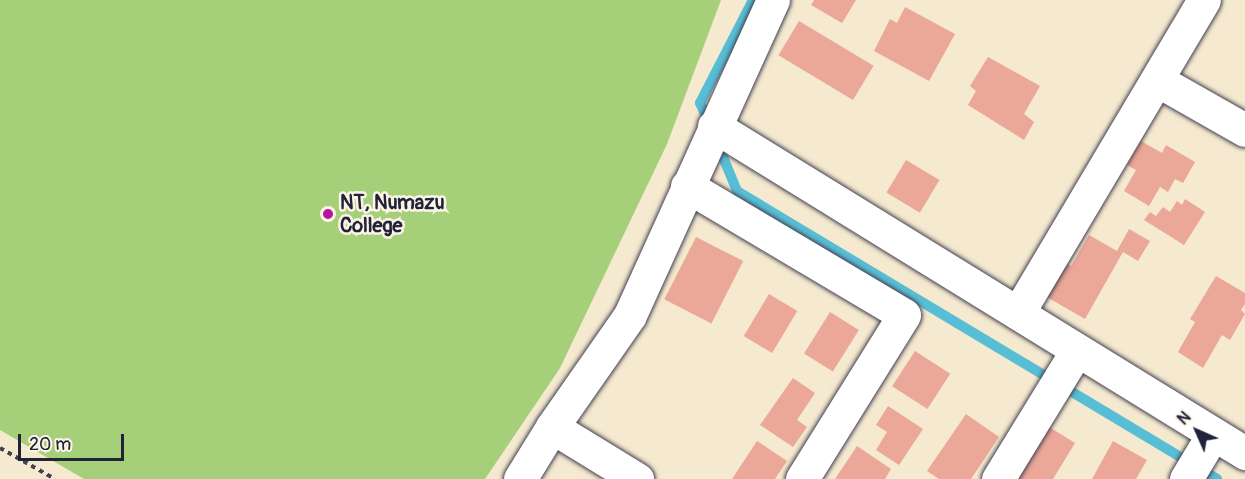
<!DOCTYPE html>
<style>
body{margin:0}
#map{position:relative;width:1245px;height:479px;overflow:hidden;background:#f5e9cf;font-family:Pangolin,sans-serif}
div>[style]{position:absolute}
[style*='--x']{left:calc(var(--x)*1px);top:calc(var(--y)*1px);width:calc(var(--w)*1px);rotate:calc(var(--a)*1deg)}
.green>*{inset:0;background:#a6cf7a}
.stream>*{height:10px;margin:-5px;padding:0 5px;transform-origin:5px;border-radius:5px;background:#58bed6}
.building>*{inset:0;background:#eba797;transform-origin:0 0}
.path>*{height:4px;margin-top:-2px;transform-origin:0;background:repeating-linear-gradient(90deg,#424051 0 4.5px,transparent 0 9px)}
.roads{filter:drop-shadow(0 0 2px #424051) drop-shadow(0 0 2px #424051)}
.minor>*{height:33px;margin:-16.5px;padding:0 16.5px;transform-origin:16.5px;border-radius:16.5px;background:#fff}
.dots>*{width:16px;height:16px;translate:-50% -50%;box-sizing:border-box;border:3px solid #fcf5e5;border-radius:50%}
span{translate:-50% -50%;white-space:nowrap;text-align:center;line-height:1.15;-webkit-text-stroke:5px #fcf5e5;paint-order:stroke}
.poi-label{font-size:20px;color:#22223b;font-weight:700}
.left{translate:0 -50%;text-align:left}
.north{position:absolute;left:1167px;top:401px;width:60px;height:60px;-webkit-text-stroke:4px #fcf5e5;paint-order:stroke;rotate:315deg;font-size:16px;font-weight:700;line-height:24px;text-align:center;color:#22223b}
.north::after{content:'';display:block;margin:auto;width:21px;height:27px;background:#22223b;clip-path:polygon(50% 0,100% 100%,50% 72%,0 100%)}
.scale{position:absolute;left:18px;top:434px;width:106px;height:27px;box-sizing:border-box;border:3px solid #22223b;border-top:0;padding-left:8px;font-size:18px;line-height:21px;white-space:nowrap;color:#22223b;-webkit-text-stroke:4px #fcf5e5;paint-order:stroke}
</style>
<div id="map">
<div class="green">
<i style="clip-path:polygon(0 0,721px 0,667px 144px,560px 368px,485px 479px,84px 479px,0 430px)"></i>
</div>
<div class="stream">
<i style="--x:709;--y:123;--w:22;--a:-114"></i>
<i style="--x:700;--y:103;--w:116;--a:-62.8"></i>
<i style="--x:716;--y:140;--w:55;--a:67.6"></i>
<i style="--x:737;--y:191;--w:560;--a:30.96"></i>
</div>
<div class="building">
<i style="clip-path:polygon(814px 0,856px 0,842px 23px,811px 5px)"></i>
<i style="clip-path:polygon(905px 7px,955px 34px,929px 81px,874px 51px,890px 19px,897px 23px)"></i>
<i style="left:799px;top:21px;width:87px;height:40px;rotate:31deg"></i>
<i style="clip-path:polygon(988px 57px,1040px 86px,1024px 114px,1034px 122px,1024px 140px,968px 105px,976px 91px,970px 86px)"></i>
<i style="clip-path:polygon(1141px 141px,1162px 153px,1166px 145px,1195px 162px,1183px 183px,1175px 179px,1168px 192px,1160px 187px,1149px 206px,1124px 191px,1136px 170px,1127px 165px)"></i>
<i style="left:906px;top:160px;width:39px;height:38px;rotate:31deg"></i>
<i style="clip-path:polygon(1185px 199px,1205px 212px,1184px 245px,1144px 220px,1150px 212px,1156px 216px,1163px 207px,1170px 212px,1177px 201px,1182px 205px)"></i>
<i style="clip-path:polygon(1129px 229px,1150px 241px,1138px 261px,1123px 252px,1085px 319px,1045px 296px,1065px 262px,1071px 266px,1089px 235px,1117px 251px)"></i>
<i style="left:696px;top:237px;width:53px;height:70px;rotate:27deg"></i>
<i style="clip-path:polygon(1216px 276px,1245px 293px,1245px 304px,1241px 310px,1245px 314px,1230px 340px,1222px 335px,1203px 368px,1178px 352px,1195px 322px,1190px 319px)"></i>
<i style="left:769px;top:294px;width:33px;height:49px;rotate:31deg"></i>
<i style="left:830px;top:312px;width:34px;height:49px;rotate:32deg"></i>
<i style="left:915px;top:351px;width:42px;height:42px;rotate:33deg"></i>
<i style="clip-path:polygon(793px 378px,815px 393px,797px 420px,807px 427px,793px 447px,760px 425px)"></i>
<i style="clip-path:polygon(888px 406px,923px 429px,899px 465px,876px 450px,887px 432px,876px 425px)"></i>
<i style="clip-path:polygon(966px 414px,999px 437px,971px 479px,939px 479px,927px 471px)"></i>
<i style="clip-path:polygon(1046px 425px,1075px 443px,1053px 479px,1014px 479px)"></i>
<i style="clip-path:polygon(757px 441px,787px 461px,775px 479px,732px 479px)"></i>
<i style="clip-path:polygon(1113px 441px,1147px 460px,1136px 479px,1092px 479px)"></i>
<i style="clip-path:polygon(857px 446px,891px 469px,885px 479px,835px 479px)"></i>
</div>
<div class="path">
<i style="--x:0;--y:448;--w:63;--a:29.4"></i>
</div>
<div class="roads">
<div class="minor">
<i style="--x:1157;--y:80;--w:101;--a:29.6"></i>
<i style="--x:714;--y:126;--w:624;--a:31.63"></i>
<i style="--x:687;--y:186;--w:252;--a:30.7"></i>
<i style="--x:904;--y:315;--w:193;--a:121.9"></i>
<i style="--x:1018;--y:313;--w:364;--a:-59.3"></i>
<i style="--x:552;--y:427;--w:100;--a:31.5"></i>
<i style="--x:520;--y:479;--w:61;--a:-58.4"></i>
<i style="--x:552;--y:427;--w:136;--a:-55.1"></i>
<i style="--x:630;--y:315;--w:346;--a:-65.6"></i>
<i style="--x:998;--y:479;--w:151;--a:-58.5"></i>
<i style="--x:1186;--y:479;--w:52;--a:-59"></i>
</div>
</div>
<div class="dots">
<i style="left:328px;top:214px;background:#b5179e"></i>
</div>
<div class="poi-label">
<span class="left" style="left:340px;top:214px">NT, Numazu<br>College</span>
</div>
<div class="north">N</div>
<div class="scale">20 m</div>
</div>
